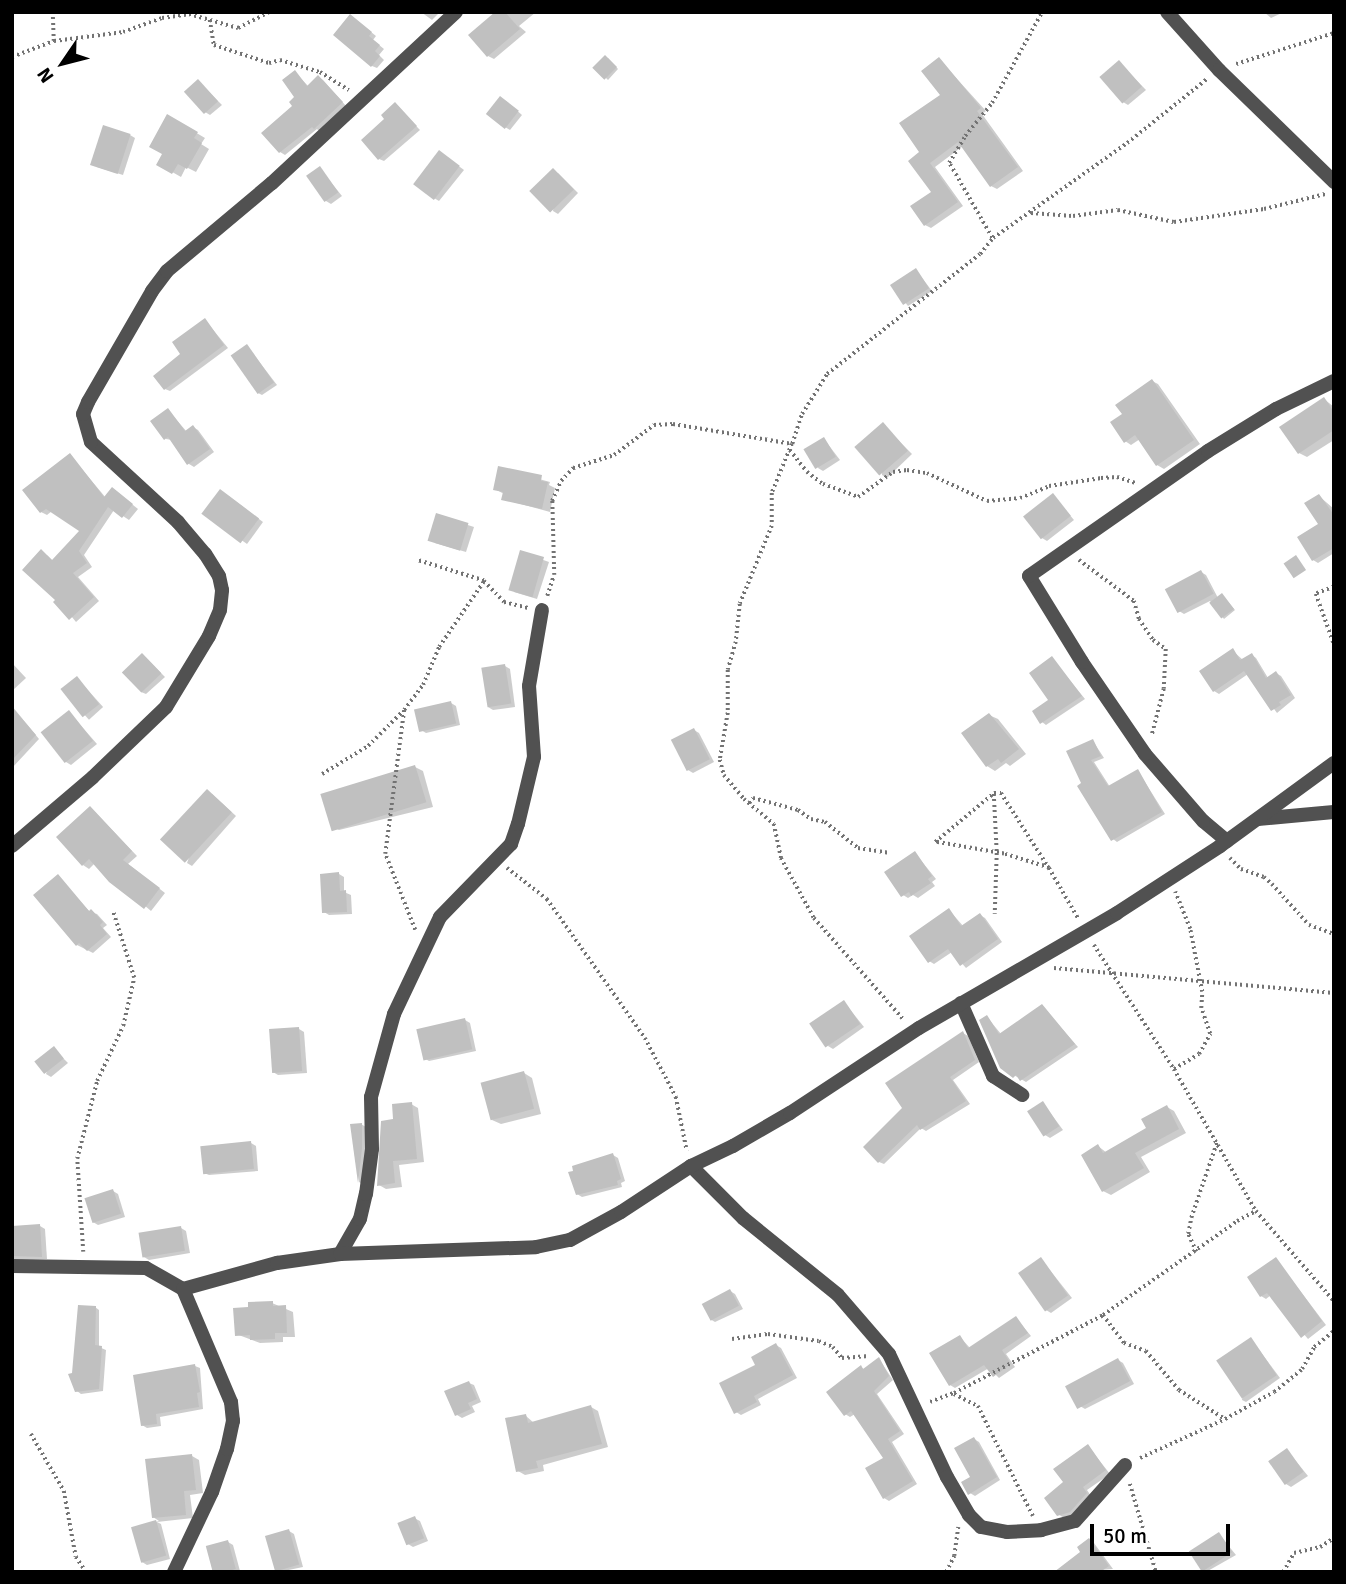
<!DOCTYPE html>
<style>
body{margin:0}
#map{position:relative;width:1346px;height:1584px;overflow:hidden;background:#fff;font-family:Signika,sans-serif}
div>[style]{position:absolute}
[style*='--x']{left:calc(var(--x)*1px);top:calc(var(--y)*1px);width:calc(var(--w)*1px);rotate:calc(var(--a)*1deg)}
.shadow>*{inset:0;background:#0003;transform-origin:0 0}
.building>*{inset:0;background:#c0c0c0;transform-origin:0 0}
.path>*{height:3.5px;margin-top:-1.75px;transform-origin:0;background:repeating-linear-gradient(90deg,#737373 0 2px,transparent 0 5.5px)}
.minor>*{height:14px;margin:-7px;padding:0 7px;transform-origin:7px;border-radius:7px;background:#515151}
span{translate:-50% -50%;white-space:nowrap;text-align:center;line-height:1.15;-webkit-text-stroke:7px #fff;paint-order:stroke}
.frame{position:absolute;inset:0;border:14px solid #000;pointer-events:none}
.north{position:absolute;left:28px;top:28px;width:70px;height:70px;-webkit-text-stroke:5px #fff;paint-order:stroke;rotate:235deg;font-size:19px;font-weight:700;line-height:28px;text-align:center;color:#000}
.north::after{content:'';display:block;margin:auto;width:24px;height:32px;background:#000;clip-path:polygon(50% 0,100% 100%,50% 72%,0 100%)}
.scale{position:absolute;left:1090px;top:1524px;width:140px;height:32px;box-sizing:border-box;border:4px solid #000;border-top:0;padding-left:9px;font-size:21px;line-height:24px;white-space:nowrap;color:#000;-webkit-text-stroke:5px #fff;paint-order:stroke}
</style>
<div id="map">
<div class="shadow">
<i style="clip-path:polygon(421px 12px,440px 12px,432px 20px)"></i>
<i style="clip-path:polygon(498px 12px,536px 12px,519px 26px,526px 32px,494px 59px,488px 56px)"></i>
<i style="clip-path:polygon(1264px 12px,1284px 12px,1271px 18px)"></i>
<i style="clip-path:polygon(355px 19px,376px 36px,373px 40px,384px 49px,379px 55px,384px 60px,377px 68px,372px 66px)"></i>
<i style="clip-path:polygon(608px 58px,618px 69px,608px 80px,606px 78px)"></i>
<i style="clip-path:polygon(939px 59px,986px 111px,982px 114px,1023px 171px,997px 189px,991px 186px,963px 146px,935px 167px,963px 206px,931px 228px,925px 225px,933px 192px,921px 153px,942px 96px)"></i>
<i style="clip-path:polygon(1119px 62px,1146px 90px,1128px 105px,1123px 102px)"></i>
<i style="clip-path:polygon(295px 72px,308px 86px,318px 77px,323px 80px,346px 106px,319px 131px,317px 129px,285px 155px,280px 152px,297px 97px)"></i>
<i style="clip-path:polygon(198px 81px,222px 105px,210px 115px,205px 112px)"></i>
<i style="clip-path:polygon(506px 101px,522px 115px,510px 130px,505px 127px)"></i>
<i style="clip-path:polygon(396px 105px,420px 130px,384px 161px,379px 159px,387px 119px)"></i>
<i style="clip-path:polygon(168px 116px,205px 138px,201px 144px,209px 149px,196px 172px,186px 167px,181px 177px,158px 164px,164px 154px)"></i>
<i style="clip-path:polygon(130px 135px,135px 138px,123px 175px,97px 167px)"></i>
<i style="clip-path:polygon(444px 155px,464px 170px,439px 201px,434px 198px)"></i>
<i style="clip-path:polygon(320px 169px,342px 196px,331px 204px,326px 201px)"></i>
<i style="clip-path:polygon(558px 173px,578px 193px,558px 214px,553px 211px)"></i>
<i style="clip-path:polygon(916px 270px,932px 291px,908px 306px,892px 286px)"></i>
<i style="clip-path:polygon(205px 320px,228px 348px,170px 391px,165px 389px,183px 354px)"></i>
<i style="clip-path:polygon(247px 346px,277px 385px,262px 395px,258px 393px)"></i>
<i style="clip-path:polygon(1152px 381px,1158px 384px,1200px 444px,1164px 469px,1157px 465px,1140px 439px,1131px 445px,1125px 441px,1125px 415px)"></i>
<i style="clip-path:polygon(1324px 399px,1334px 407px,1334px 440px,1307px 457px,1299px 453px)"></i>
<i style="clip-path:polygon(168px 410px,187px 432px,193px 427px,198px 430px,214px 452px,194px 467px,189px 464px,172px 440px,166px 439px)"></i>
<i style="clip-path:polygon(883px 425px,912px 454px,887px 478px,882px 475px)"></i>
<i style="clip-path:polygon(824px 439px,840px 460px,823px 471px,818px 468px)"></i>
<i style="clip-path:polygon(70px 455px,106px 498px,118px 493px,138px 509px,129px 520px,114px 510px,84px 555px,92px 567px,78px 577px,99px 601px,76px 622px,58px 600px,47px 555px,53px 561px,81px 530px,52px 511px,47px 515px,41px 512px)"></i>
<i style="clip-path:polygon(499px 468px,550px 482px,549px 485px,555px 488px,550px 512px,503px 499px,504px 494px,495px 489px)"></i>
<i style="clip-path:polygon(226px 494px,263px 522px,247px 544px,205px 514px)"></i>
<i style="clip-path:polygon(1053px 495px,1074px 520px,1047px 541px,1042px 538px)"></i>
<i style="clip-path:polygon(1319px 496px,1334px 509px,1334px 553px,1318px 563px,1313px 560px,1321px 525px)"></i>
<i style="clip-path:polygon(437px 515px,474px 527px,466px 552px,435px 543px)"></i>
<i style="clip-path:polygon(521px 552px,549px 562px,537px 599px,514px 592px)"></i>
<i style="clip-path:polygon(1201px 572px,1206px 575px,1218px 598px,1224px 597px,1235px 610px,1224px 619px,1210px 601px,1184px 614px,1179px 611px)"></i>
<i style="clip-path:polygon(1233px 651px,1243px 660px,1252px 655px,1256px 658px,1268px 678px,1276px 673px,1281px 676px,1295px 698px,1277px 713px,1248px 674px,1219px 694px,1214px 691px)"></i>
<i style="clip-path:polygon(143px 655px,165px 677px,146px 694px,141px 692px)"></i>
<i style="clip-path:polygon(1052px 658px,1085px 699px,1046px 725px,1042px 722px,1050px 700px)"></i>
<i style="clip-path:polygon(12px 663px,26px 678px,12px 691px)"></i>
<i style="clip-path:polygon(505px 666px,510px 669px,515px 707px,493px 710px,488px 707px)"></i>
<i style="left:77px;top:678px;width:39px;height:19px;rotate:48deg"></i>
<i style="clip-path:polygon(451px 703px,456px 706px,460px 725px,426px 733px,421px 730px)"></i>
<i style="clip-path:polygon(12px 706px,39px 739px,12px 768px)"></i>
<i style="clip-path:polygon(69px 712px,97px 744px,71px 765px,66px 762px)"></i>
<i style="clip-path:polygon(989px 715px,998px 719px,1026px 754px,1010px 766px,1006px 763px,995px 771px,987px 766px)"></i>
<i style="clip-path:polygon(694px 730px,699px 733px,714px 762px,693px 773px,688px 770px)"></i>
<i style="clip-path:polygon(1093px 741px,1104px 758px,1094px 762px,1110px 787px,1138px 771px,1165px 814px,1117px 842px,1113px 839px,1083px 784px)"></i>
<i style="clip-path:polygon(415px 767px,423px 771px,433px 807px,339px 830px,331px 826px)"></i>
<i style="clip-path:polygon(212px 794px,236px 816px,192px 866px,187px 863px)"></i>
<i style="clip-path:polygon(91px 808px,137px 856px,128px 864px,165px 893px,151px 911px,95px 863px,89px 869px,83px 865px)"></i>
<i style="clip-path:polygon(915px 853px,936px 879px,932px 882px,935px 886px,918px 898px,913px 895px,908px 898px,903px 895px)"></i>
<i style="clip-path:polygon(339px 874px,344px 877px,344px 892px,351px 895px,352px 914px,329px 915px,324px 912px)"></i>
<i style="clip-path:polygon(58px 877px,90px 912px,97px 914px,107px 925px,103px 928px,111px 937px,93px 953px,77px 945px)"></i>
<i style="clip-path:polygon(949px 910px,964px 927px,980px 915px,985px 918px,1002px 942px,966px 968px,952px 952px,934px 964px,929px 961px)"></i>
<i style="clip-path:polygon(844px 1002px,864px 1027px,833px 1049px,828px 1046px)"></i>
<i style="clip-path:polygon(1042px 1006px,1078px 1047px,1026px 1082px,1003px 1069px,987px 1017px,1001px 1034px)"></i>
<i style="clip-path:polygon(465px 1020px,470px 1023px,476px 1051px,429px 1061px,424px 1058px)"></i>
<i style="clip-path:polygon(299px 1029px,304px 1032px,307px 1073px,278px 1075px,273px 1072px)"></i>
<i style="clip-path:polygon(963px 1033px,968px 1036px,979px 1062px,953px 1080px,970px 1104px,926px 1131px,921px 1128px,884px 1164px,879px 1162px,865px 1147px,905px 1108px)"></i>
<i style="clip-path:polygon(54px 1049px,68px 1063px,51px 1077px,46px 1074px)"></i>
<i style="clip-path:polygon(524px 1073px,532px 1078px,541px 1114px,501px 1124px,492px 1120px)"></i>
<i style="clip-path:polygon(1043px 1103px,1063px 1130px,1050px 1138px,1045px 1135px)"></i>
<i style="clip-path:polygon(411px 1104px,418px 1108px,424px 1162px,399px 1165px,402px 1187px,386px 1189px,379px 1185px,395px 1121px)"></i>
<i style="clip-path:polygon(1167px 1107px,1174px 1111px,1186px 1133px,1141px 1157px,1150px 1172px,1111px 1195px,1103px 1191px,1098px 1146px,1107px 1153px,1149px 1129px)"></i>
<i style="clip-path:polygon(361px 1124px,369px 1129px,366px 1186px,359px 1182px,352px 1125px)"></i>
<i style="clip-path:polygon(251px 1143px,256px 1146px,258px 1171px,209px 1175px,204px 1173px)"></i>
<i style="clip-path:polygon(613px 1155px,618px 1158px,625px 1181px,621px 1183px,622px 1187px,582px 1197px,577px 1194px)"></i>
<i style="clip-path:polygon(113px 1191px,118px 1194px,125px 1217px,98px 1225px,93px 1222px)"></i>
<i style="clip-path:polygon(40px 1226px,45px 1229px,47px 1259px,12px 1260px,12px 1227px)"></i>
<i style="clip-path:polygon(181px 1228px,186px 1231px,190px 1253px,149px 1260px,144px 1257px)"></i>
<i style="clip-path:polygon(1041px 1259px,1072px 1298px,1051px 1313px,1046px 1310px)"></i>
<i style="clip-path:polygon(1276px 1259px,1326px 1325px,1308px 1339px,1271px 1295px,1266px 1299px,1261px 1296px)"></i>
<i style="clip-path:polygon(730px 1291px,735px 1294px,743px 1309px,715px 1322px,710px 1319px)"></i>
<i style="clip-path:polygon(272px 1303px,293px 1312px,295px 1337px,283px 1337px,283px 1342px,260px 1343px,236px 1334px)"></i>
<i style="clip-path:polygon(95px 1307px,99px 1310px,99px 1347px,106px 1350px,103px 1391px,81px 1394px,77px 1391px,74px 1374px)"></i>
<i style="clip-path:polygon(1016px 1318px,1031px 1336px,1006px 1354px,1015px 1367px,999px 1378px,989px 1368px,955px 1388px,950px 1385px,960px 1337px,970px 1348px)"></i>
<i style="clip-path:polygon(1251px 1339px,1280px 1378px,1246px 1402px,1242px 1400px)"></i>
<i style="clip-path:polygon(776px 1345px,781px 1348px,797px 1378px,758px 1399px,761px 1405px,741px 1415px,736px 1412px,758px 1366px)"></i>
<i style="clip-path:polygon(879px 1359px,893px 1380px,877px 1394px,904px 1434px,892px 1442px,917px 1484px,889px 1501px,884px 1498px,885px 1459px,855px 1414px,850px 1417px,845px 1414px,861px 1367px,865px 1370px)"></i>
<i style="clip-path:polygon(1118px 1360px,1123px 1363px,1134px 1384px,1085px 1409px,1080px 1406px)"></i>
<i style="clip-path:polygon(195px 1366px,200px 1368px,203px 1409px,160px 1417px,161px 1426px,147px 1428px,142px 1425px)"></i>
<i style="clip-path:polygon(469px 1383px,474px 1385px,481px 1402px,472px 1406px,475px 1412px,462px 1418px,457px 1415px)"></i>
<i style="clip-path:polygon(591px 1407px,598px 1411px,608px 1447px,543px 1465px,544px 1471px,525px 1475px,518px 1471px,526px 1416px,534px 1423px)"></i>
<i style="clip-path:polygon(974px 1439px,979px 1442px,1000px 1480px,975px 1496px,970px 1493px)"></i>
<i style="clip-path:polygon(1088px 1446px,1110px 1474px,1087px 1490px,1091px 1496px,1075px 1515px,1064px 1518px,1058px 1514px,1065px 1483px)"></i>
<i style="clip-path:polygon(1287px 1450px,1308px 1476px,1291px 1487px,1286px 1484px)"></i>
<i style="clip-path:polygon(192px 1456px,199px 1460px,203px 1493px,190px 1495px,193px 1518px,157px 1522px,161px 1524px,170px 1559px,147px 1565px,142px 1562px,133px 1528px,159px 1521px,153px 1517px)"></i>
<i style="clip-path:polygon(414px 1518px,420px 1521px,428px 1541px,413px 1547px,408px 1544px)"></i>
<i style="clip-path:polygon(289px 1531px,294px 1534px,303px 1567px,279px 1572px,276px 1570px)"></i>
<i style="clip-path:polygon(1219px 1534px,1236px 1555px,1206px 1572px,1202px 1569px)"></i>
<i style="clip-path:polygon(1089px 1541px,1094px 1543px,1113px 1569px,1070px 1572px)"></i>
<i style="clip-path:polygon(228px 1542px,233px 1545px,240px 1571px,214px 1572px)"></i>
</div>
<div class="building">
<i style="clip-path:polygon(495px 12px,505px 12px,520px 29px,487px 57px,468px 35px)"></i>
<i style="clip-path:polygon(350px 14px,372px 32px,369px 36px,380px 45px,375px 51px,380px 56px,371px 67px,333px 35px)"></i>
<i style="left:605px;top:55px;width:17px;height:18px;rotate:45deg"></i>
<i style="clip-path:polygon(939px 57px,981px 108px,977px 111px,1018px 167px,990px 187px,958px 142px,930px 163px,958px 202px,924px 226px,910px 206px,931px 192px,908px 161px,919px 152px,899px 123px,940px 95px,921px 71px)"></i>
<i style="left:1119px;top:60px;width:35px;height:26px;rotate:49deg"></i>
<i style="clip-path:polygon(295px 70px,307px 86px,318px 75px,343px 102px,314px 129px,312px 127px,279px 153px,261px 133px,292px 106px,289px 102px,294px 97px,282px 80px)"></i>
<i style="left:198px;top:79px;width:30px;height:19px;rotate:48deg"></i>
<i style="left:500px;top:96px;width:24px;height:23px;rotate:38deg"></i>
<i style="clip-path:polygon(395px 102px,417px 126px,378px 160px,361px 140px,384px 119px,381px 115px)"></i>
<i style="clip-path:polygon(167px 114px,198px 132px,194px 138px,202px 143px,187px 169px,178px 164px,172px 174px,156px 165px,162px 154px,149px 147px)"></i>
<i style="left:103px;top:125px;width:29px;height:42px;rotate:18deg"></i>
<i style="left:439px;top:150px;width:26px;height:43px;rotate:37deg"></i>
<i style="left:320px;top:166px;width:32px;height:17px;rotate:55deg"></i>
<i style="left:553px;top:168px;width:30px;height:33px;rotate:46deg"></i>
<i style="left:916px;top:268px;width:24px;height:31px;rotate:57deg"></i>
<i style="clip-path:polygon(205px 318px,224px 345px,164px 390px,153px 376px,180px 354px,172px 342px)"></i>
<i style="left:247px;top:344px;width:47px;height:20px;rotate:55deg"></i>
<i style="clip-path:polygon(1152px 379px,1194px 440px,1156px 466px,1135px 435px,1124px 443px,1110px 422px,1122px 414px,1115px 405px)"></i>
<i style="clip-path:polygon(1324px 397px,1334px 412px,1334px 430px,1298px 454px,1279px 427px)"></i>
<i style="clip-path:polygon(168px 408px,185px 431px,193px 425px,210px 449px,187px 465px,168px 437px,164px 440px,150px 421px)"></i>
<i style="left:883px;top:422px;width:38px;height:38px;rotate:49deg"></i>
<i style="left:824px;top:437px;width:23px;height:24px;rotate:59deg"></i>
<i style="clip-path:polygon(70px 453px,104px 497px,112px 487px,133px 504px,122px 518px,108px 507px,79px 551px,87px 563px,73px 573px,94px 597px,69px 620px,53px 602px,55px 600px,22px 570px,41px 549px,52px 560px,79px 531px,46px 509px,40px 513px,22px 490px)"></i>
<i style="clip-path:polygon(498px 466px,542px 475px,541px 481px,548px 482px,542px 509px,501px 500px,503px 492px,493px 490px)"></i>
<i style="left:220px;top:489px;width:49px;height:31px;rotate:37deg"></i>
<i style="left:1053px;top:493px;width:29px;height:38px;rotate:52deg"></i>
<i style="clip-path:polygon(1319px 494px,1334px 515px,1334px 548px,1312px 561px,1297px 537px,1318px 524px,1304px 503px)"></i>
<i style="left:436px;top:513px;width:34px;height:29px;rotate:17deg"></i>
<i style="left:520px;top:550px;width:25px;height:42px;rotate:16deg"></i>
<i style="left:1296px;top:555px;width:18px;height:15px;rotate:56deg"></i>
<i style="left:1201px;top:570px;width:27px;height:41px;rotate:62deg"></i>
<i style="left:1222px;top:593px;width:20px;height:16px;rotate:53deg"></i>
<i style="clip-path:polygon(1233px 648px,1240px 660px,1252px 653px,1266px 678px,1276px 671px,1291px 695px,1279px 702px,1281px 705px,1271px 711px,1244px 671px,1213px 692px,1199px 671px)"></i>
<i style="left:142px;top:653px;width:28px;height:28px;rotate:46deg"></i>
<i style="clip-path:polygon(1052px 656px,1082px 696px,1040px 724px,1032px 711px,1048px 700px,1029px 673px)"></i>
<i style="left:505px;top:664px;width:40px;height:24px;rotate:81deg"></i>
<i style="left:77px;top:676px;width:36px;height:21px;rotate:52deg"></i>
<i style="left:451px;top:701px;width:23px;height:38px;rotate:77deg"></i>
<i style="clip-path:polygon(12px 707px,36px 735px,12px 760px)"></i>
<i style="left:69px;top:710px;width:39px;height:36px;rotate:52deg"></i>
<i style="clip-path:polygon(989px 713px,1019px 749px,1001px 763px,998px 759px,986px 767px,961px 733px)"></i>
<i style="left:694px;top:728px;width:35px;height:26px;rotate:63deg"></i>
<i style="clip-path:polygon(1093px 739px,1101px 756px,1091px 760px,1108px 786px,1138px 769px,1162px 812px,1111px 841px,1077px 786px,1081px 783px,1066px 751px)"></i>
<i style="left:415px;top:765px;width:39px;height:99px;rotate:73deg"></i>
<i style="left:207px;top:789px;width:34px;height:69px;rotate:43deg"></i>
<i style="clip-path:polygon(90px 806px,132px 851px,123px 860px,160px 888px,144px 909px,109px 882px,89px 859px,82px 866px,56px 837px)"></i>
<i style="clip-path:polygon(915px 851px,932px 876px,928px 879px,931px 883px,911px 896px,909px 892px,901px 897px,884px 872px)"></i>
<i style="clip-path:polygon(339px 872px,340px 891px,346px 890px,347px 912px,322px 913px,320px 874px)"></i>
<i style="clip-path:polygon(58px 874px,89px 911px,91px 909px,103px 922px,100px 925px,107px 934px,87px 951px,79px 943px,76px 946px,33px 895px)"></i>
<i style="clip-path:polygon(949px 908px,961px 926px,980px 913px,998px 939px,960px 966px,948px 949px,928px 963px,909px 936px)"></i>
<i style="left:844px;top:1000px;width:29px;height:42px;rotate:56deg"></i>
<i style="clip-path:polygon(1042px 1004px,1075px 1044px,1020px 1081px,1016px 1075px,1013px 1078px,1000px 1068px,979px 1020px,987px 1015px,999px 1034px)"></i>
<i style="left:465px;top:1018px;width:32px;height:50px;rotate:77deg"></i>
<i style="left:299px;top:1027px;width:44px;height:30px;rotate:86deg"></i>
<i style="clip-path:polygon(963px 1031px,975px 1060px,950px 1077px,966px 1101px,920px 1130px,917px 1125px,878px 1163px,863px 1147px,902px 1108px,885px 1083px)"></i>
<i style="left:54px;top:1046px;width:16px;height:25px;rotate:52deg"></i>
<i style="left:524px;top:1071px;width:39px;height:45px;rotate:75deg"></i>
<i style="left:1043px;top:1101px;width:30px;height:19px;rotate:57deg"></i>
<i style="clip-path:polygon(412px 1102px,417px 1159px,393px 1161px,395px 1183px,377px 1186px,381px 1121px,393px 1119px,392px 1104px)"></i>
<i style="clip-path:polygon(1167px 1105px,1179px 1129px,1135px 1153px,1144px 1168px,1102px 1192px,1081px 1155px,1098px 1144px,1103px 1153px,1146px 1128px,1141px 1119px)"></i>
<i style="clip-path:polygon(362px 1123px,362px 1148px,358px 1183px,350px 1124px)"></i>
<i style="left:251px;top:1141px;width:28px;height:51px;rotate:84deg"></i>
<i style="clip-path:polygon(613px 1153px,621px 1179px,617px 1181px,618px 1185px,576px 1195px,568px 1172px,573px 1171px,572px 1166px)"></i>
<i style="left:113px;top:1189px;width:26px;height:30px;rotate:72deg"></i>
<i style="clip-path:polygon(40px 1224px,42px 1257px,12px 1256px,12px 1226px)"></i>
<i style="left:181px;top:1226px;width:25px;height:43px;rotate:81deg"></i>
<i style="left:1041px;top:1257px;width:47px;height:28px;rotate:55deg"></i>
<i style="clip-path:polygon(1276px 1257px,1322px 1321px,1301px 1338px,1267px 1293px,1260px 1297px,1247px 1277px)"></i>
<i style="left:730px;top:1289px;width:19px;height:32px;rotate:62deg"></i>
<i style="clip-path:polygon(273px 1301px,273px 1306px,286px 1305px,287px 1333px,275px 1333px,275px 1339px,250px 1340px,250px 1335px,235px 1336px,233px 1308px,248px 1307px,248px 1302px)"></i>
<i style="clip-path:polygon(78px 1305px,96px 1306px,95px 1345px,102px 1346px,99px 1389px,75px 1392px,68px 1374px,72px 1373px)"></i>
<i style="clip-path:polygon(1016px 1316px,1028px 1333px,1002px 1350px,1011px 1364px,993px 1377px,984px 1365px,949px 1386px,929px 1353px,960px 1335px,968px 1348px)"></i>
<i style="left:1251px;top:1337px;width:46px;height:42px;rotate:56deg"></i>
<i style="clip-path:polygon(776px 1343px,793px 1375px,754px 1396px,757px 1402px,734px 1414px,719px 1383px,755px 1365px,751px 1357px)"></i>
<i style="clip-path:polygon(879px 1357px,889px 1376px,874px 1391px,900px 1431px,888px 1439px,913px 1481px,883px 1499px,865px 1468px,883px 1458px,851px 1411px,844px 1416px,826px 1392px,861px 1365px,863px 1369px)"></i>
<i style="left:1118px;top:1358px;width:26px;height:60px;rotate:62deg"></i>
<i style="clip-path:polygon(195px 1364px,200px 1392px,197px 1393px,199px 1407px,156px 1414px,157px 1424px,141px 1426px,133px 1375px)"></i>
<i style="clip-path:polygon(469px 1381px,477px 1399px,468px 1403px,471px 1409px,455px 1416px,444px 1391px)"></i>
<i style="clip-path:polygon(591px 1405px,602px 1444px,536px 1461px,538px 1468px,516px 1472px,505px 1418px,526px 1414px,528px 1423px)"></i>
<i style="clip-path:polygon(974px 1437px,997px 1477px,968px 1495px,961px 1482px,970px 1477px,954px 1448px)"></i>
<i style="clip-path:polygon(1088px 1444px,1106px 1470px,1083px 1487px,1087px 1493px,1070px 1512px,1057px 1516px,1044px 1498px,1063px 1482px,1053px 1469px)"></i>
<i style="left:1287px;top:1448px;width:29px;height:23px;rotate:55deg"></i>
<i style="clip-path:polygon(192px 1454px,196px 1490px,184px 1491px,186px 1515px,152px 1518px,145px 1459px)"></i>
<i style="left:415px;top:1516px;width:24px;height:19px;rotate:68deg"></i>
<i style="left:156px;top:1520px;width:37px;height:26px;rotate:74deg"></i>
<i style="left:289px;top:1529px;width:37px;height:25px;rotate:74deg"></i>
<i style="left:1219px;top:1532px;width:24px;height:36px;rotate:57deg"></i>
<i style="clip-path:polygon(1089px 1538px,1109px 1566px,1100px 1572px,1054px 1572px,1080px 1552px,1077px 1547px)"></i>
<i style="left:228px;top:1540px;width:30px;height:23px;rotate:75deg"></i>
</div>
<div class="path">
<i style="--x:53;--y:12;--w:29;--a:88"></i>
<i style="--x:210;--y:20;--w:25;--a:81"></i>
<i style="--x:214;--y:45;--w:58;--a:18.1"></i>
<i style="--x:269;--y:63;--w:11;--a:-15"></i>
<i style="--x:280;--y:60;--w:42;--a:16.7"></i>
<i style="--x:320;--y:72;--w:34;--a:32"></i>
<i style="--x:12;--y:57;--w:45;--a:-20.9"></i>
<i style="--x:54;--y:41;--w:70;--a:-7.4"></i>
<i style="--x:123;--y:32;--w:41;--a:-19.7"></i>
<i style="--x:162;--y:18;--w:27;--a:-8"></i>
<i style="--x:189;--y:14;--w:51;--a:15.9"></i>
<i style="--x:238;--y:28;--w:35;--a:-27"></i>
<i style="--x:1236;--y:64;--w:103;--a:-17.6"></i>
<i style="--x:1031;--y:213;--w:42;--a:4.1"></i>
<i style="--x:1073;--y:216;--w:45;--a:-7.6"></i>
<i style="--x:1118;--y:210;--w:57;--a:12.1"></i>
<i style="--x:1174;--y:222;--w:91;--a:-8.2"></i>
<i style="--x:1264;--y:209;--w:63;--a:-13.8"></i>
<i style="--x:992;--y:238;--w:86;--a:-119.8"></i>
<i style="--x:949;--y:163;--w:31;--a:-59"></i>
<i style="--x:965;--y:136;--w:43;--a:-50.7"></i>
<i style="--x:992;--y:103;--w:104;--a:-61.2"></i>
<i style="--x:792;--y:444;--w:53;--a:112.2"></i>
<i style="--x:772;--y:493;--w:33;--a:90"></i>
<i style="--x:772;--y:526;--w:84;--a:112.3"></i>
<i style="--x:740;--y:604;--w:38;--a:96"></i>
<i style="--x:736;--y:642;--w:29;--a:106"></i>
<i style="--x:728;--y:670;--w:43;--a:90"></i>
<i style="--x:728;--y:713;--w:48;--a:99.7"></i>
<i style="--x:720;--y:760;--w:16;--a:75"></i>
<i style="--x:724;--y:775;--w:31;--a:50"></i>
<i style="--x:744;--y:799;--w:39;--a:40"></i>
<i style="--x:774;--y:824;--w:35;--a:78"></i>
<i style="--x:781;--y:858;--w:68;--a:61.2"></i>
<i style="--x:814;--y:918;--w:135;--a:48.6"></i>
<i style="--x:790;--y:450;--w:28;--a:52"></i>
<i style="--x:807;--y:472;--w:20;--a:37"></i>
<i style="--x:823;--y:484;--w:37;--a:20"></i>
<i style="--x:858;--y:497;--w:43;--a:-35.5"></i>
<i style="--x:893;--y:472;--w:14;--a:-8"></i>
<i style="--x:907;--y:470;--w:20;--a:9"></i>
<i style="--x:927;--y:473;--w:66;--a:25"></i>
<i style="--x:987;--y:501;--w:33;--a:-5"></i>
<i style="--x:1020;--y:498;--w:31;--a:-22"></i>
<i style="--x:1049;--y:486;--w:53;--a:-8.7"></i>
<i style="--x:1101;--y:478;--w:16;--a:-4"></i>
<i style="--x:1117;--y:477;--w:20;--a:18"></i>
<i style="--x:1079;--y:560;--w:69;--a:36.7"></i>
<i style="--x:1134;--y:601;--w:19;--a:74"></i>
<i style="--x:1139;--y:619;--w:25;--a:56"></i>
<i style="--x:1153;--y:640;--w:16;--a:35"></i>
<i style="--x:1166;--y:649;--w:40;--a:92.9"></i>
<i style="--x:1164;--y:689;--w:48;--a:104.6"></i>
<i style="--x:484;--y:581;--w:29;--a:46"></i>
<i style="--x:504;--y:602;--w:25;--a:14"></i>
<i style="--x:1334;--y:587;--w:19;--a:159"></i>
<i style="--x:1316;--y:594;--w:53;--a:70.2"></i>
<i style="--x:547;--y:596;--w:22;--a:-72"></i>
<i style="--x:554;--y:575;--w:74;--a:-91.5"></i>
<i style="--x:552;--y:501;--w:22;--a:-66"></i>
<i style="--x:561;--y:481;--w:18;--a:-47"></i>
<i style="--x:573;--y:468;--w:43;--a:-17.6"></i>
<i style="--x:614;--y:455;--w:50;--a:-36.9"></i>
<i style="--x:654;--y:425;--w:19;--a:-3"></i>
<i style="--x:673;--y:424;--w:121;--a:9.5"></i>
<i style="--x:792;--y:444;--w:32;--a:-72"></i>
<i style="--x:802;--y:414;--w:47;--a:-58"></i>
<i style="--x:827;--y:374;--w:194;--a:-38.1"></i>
<i style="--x:980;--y:254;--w:21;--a:-51"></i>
<i style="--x:993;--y:238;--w:164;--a:-35.3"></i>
<i style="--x:1127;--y:143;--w:102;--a:-38.7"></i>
<i style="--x:322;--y:774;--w:54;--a:-31.3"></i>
<i style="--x:368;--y:746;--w:48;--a:-45"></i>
<i style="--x:994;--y:794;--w:59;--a:87.1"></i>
<i style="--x:997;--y:853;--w:61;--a:91.9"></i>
<i style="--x:749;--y:803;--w:6;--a:-51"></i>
<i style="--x:753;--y:798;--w:47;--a:14.9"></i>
<i style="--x:798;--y:810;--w:16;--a:35"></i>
<i style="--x:811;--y:819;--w:14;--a:12"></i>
<i style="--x:825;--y:822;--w:42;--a:38.2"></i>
<i style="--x:858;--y:848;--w:31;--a:9"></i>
<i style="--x:1230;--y:858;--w:16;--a:45"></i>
<i style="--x:1241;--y:869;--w:24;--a:19"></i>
<i style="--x:1264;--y:877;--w:11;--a:41"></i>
<i style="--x:1272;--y:884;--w:55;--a:47.9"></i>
<i style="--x:1309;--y:925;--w:27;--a:20"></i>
<i style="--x:507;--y:868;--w:51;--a:37.8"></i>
<i style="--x:547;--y:899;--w:170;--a:54.8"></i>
<i style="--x:645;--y:1038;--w:67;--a:62.3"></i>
<i style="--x:676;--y:1097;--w:55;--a:78.5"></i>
<i style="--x:1049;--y:868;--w:47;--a:-162.7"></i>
<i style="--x:1004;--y:854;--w:70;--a:-170.1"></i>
<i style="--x:935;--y:842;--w:77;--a:-39.7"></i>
<i style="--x:994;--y:793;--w:7;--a:0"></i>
<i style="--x:1001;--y:793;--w:89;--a:57.4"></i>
<i style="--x:1049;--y:868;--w:58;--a:59.9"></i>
<i style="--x:415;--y:930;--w:82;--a:-111.5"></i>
<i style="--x:385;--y:854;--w:145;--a:-82.5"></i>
<i style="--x:404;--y:710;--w:31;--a:-53"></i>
<i style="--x:423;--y:685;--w:41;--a:-67.2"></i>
<i style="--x:439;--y:647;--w:80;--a:-55.7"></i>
<i style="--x:484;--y:581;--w:71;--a:-162.8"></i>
<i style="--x:1094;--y:945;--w:148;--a:57.2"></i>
<i style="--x:1174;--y:1069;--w:164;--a:60"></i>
<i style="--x:1256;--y:1211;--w:119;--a:49.1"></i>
<i style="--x:1054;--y:968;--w:281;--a:5.1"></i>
<i style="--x:1174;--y:1069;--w:29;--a:-31"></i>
<i style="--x:1199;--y:1054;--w:23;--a:-61"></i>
<i style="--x:1210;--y:1034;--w:28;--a:-109"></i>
<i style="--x:1201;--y:1008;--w:16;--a:-86"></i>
<i style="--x:1202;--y:992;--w:64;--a:-100.8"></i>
<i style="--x:1190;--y:929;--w:40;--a:-112"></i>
<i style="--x:83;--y:1252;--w:93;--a:-93.7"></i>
<i style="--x:77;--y:1159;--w:81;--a:-75.6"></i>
<i style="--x:97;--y:1081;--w:61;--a:-64.7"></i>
<i style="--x:123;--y:1026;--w:49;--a:-77.1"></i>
<i style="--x:134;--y:978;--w:69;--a:-107.7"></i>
<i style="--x:1196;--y:1252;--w:20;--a:-114"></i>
<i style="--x:1188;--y:1234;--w:16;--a:-79"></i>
<i style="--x:1191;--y:1218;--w:80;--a:-71.1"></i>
<i style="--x:1103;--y:1315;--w:35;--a:53"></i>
<i style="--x:1124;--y:1343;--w:23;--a:20"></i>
<i style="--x:1146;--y:1351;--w:51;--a:49.8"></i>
<i style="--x:1179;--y:1390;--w:54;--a:32.2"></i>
<i style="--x:732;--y:1339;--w:36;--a:-8"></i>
<i style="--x:768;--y:1334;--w:51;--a:7.8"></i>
<i style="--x:819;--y:1341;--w:15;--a:23"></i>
<i style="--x:833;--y:1347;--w:14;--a:51"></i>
<i style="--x:842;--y:1358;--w:27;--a:-4"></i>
<i style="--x:954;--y:1394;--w:27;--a:27"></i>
<i style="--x:978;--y:1406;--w:123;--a:63.4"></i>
<i style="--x:930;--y:1402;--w:26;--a:-21"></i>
<i style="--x:954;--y:1393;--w:168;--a:-27.6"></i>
<i style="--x:1103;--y:1315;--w:164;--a:-35"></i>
<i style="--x:1237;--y:1221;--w:21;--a:-28"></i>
<i style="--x:31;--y:1434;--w:66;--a:59.9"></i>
<i style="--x:64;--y:1491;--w:67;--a:79.7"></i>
<i style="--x:76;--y:1557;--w:18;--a:56"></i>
<i style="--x:1140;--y:1458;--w:94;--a:-24.6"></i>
<i style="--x:1225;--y:1419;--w:56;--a:-28.9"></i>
<i style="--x:1274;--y:1392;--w:36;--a:-39"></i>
<i style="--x:1302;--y:1369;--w:25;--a:-61"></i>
<i style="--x:1314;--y:1347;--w:26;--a:-39"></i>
<i style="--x:1130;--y:1484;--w:92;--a:73.5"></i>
<i style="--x:946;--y:1572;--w:18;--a:-63"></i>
<i style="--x:954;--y:1556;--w:29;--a:-82"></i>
<i style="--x:1283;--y:1572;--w:22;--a:-60"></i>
<i style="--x:1294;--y:1553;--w:27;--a:-13"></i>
<i style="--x:1320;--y:1547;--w:17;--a:-33"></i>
</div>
<div class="minor">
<i style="--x:1167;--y:12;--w:78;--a:48.1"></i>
<i style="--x:1219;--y:70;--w:161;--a:44.2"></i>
<i style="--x:1258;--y:819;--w:76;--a:-5.3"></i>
<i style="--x:1227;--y:841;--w:31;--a:-140"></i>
<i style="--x:1203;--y:821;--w:89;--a:-130.9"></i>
<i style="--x:1145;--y:754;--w:112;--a:-124.4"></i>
<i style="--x:1082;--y:662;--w:101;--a:-121.6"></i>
<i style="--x:1029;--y:576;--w:218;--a:-34.9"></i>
<i style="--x:1208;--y:451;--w:80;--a:-31.7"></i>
<i style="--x:1276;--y:409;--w:64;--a:-25.8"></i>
<i style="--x:12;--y:846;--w:106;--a:-40.4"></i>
<i style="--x:93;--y:777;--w:101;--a:-43.8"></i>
<i style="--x:166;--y:707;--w:83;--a:-58.8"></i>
<i style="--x:209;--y:636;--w:28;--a:-67"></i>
<i style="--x:220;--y:610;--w:20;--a:-84"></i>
<i style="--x:222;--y:590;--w:14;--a:-102"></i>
<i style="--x:219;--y:576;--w:26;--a:-122"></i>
<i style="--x:205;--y:554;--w:42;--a:-130.2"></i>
<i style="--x:178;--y:522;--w:118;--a:-137.4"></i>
<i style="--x:91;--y:442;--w:29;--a:-106"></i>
<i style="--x:83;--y:414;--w:13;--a:-67"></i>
<i style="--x:88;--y:402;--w:128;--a:-60"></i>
<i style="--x:152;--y:291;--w:25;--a:-53"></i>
<i style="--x:167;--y:271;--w:137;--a:-40"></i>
<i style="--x:272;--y:183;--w:251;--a:-42.9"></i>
<i style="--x:961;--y:1003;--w:80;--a:66.3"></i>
<i style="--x:993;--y:1076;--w:35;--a:33"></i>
<i style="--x:691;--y:1166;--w:74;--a:45"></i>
<i style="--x:743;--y:1218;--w:122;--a:39"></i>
<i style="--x:838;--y:1295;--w:78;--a:49.2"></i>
<i style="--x:889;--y:1354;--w:136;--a:64.8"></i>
<i style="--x:947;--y:1477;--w:44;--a:59.9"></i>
<i style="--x:969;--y:1515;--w:17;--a:45"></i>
<i style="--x:981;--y:1527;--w:26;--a:11"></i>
<i style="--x:1007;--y:1532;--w:34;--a:-3"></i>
<i style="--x:1041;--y:1530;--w:35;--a:-15"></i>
<i style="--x:1075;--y:1521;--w:75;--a:-48.2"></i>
<i style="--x:340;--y:1254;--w:40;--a:-60.3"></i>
<i style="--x:360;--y:1219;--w:26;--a:-77"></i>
<i style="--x:366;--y:1194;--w:45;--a:-82.4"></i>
<i style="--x:372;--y:1149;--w:52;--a:-91.1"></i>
<i style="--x:371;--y:1097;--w:86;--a:-74.5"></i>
<i style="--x:394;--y:1014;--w:107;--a:-64.6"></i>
<i style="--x:440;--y:917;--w:102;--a:-45.8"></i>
<i style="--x:511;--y:844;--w:21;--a:-71"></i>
<i style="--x:518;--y:824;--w:69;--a:-76.6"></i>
<i style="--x:534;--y:757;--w:71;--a:-94"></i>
<i style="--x:529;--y:686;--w:77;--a:-80.3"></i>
<i style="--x:12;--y:1266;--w:134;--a:0.9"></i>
<i style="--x:146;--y:1268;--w:43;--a:29.6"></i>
<i style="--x:183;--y:1289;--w:98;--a:-15.5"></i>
<i style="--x:277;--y:1263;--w:64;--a:-8.1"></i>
<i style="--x:340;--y:1254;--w:196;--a:-2"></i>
<i style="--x:536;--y:1247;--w:35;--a:-12"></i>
<i style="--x:570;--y:1240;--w:58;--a:-28.8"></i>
<i style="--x:621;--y:1212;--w:84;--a:-33.3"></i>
<i style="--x:691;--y:1166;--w:47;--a:-25.5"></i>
<i style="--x:733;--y:1146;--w:66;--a:-30.1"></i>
<i style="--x:790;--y:1113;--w:154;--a:-33.4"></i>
<i style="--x:919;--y:1028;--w:229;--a:-30.1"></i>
<i style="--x:1117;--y:913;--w:123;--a:-33"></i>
<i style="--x:1220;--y:846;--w:141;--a:-36.1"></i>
<i style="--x:174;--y:1572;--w:89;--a:-64.6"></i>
<i style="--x:212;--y:1492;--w:46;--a:-70.8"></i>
<i style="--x:227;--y:1449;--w:29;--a:-78"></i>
<i style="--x:233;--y:1421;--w:19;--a:-96"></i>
<i style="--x:231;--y:1402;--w:123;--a:-113"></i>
</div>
<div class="frame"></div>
<div class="north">N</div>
<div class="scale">50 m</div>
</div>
